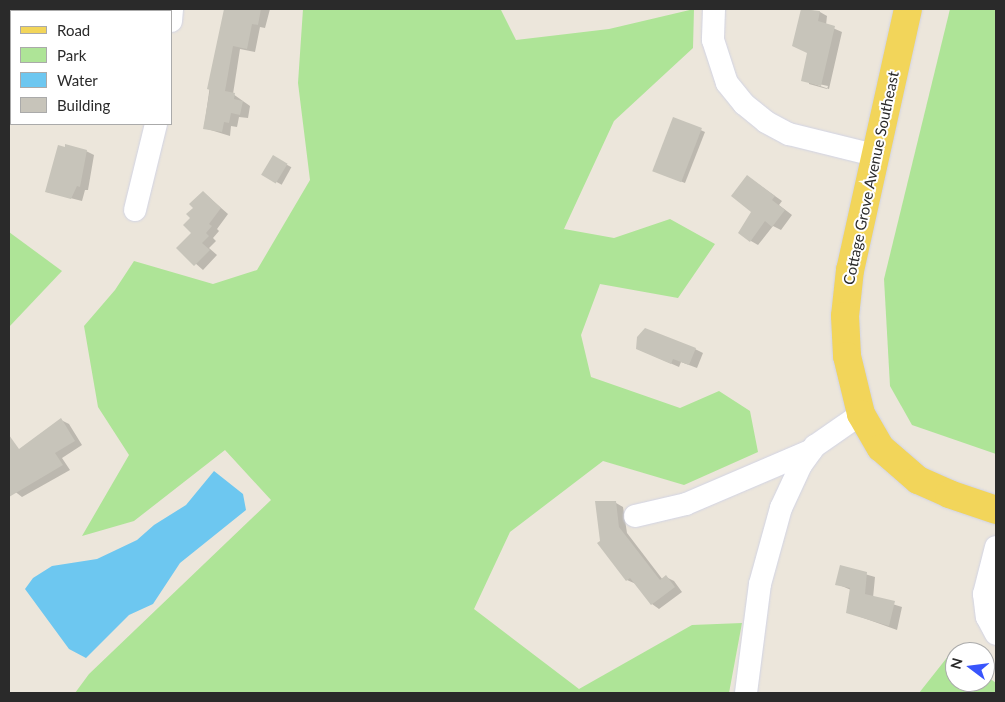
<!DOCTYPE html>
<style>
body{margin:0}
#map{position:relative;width:1005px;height:702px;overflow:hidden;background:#ece6db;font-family:Lato,sans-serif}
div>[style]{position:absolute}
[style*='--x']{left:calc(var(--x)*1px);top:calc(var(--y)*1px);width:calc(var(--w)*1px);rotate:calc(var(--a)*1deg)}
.green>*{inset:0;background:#aee497}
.water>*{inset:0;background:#6dc7f0}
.shadow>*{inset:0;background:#0003;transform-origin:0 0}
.building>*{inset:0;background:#c7c4ba;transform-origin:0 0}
.roads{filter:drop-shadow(0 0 1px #d1d3e3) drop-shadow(0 0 1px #d1d3e3)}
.minor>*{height:22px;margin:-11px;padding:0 11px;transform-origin:11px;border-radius:11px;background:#fff}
.major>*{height:28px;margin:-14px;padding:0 14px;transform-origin:14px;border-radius:14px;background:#f2d55a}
span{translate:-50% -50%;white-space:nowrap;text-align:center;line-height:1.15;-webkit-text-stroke:4px #fff;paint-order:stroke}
.street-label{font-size:15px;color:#2a2a2a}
.frame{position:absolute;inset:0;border:10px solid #2a2a2a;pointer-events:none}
.legend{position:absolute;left:10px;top:10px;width:162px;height:115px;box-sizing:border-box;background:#fff;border:1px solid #aaa;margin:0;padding:6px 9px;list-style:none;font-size:15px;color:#2a2a2a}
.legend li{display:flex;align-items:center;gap:10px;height:25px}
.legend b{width:25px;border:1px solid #aaa}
.north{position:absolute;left:945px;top:642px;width:50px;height:50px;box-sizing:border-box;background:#fff;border:1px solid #aaa;border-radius:50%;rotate:285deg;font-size:14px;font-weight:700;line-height:20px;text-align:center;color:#2a2a2a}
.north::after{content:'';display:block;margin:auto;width:18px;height:22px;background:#3955fc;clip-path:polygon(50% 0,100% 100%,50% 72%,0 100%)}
</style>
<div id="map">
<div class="green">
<i style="clip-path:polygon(9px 9px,65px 9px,11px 11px,9px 116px)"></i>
<i style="clip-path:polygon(303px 9px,504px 9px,501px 10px,516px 40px,609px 29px,694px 9px,693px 48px,614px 121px,564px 229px,614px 238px,670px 219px,715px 244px,678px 298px,600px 284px,581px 335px,591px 377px,680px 408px,719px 391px,750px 411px,758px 452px,684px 485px,603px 461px,510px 532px,474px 609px,579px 689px,692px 625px,742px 623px,729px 693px,75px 693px,89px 674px,271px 500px,225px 450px,134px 521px,82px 536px,129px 455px,98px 407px,84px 326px,115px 290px,134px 261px,213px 284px,257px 270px,310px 180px,298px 83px)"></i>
<i style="clip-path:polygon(950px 9px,996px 9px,996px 454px,912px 425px,890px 386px,884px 279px)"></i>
<i style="clip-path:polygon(9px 232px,62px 271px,9px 327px)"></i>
<i style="clip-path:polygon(953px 650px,955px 682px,985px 682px,985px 675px,996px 683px,996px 693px,919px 693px)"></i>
</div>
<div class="water">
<i style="clip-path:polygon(214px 471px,243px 494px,246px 510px,180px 563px,153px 604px,129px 615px,86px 658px,69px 649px,25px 589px,33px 578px,52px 566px,97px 559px,137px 540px,154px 525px,186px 505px)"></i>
</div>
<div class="shadow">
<i style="clip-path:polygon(225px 9px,270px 9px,265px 28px,260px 27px,255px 52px,240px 49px,233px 94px,250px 106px,248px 118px,239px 117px,237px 127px,231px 126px,230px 136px,204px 128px,213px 64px)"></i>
<i style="clip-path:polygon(evenodd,802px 9px,820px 12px,827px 16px,826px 25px,842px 32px,829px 89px,803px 80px,809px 53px,794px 45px,802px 9px,809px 82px,828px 86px,827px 89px,809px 84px,809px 82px)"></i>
<i style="clip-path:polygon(674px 118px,705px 132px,685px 183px,657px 172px)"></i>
<i style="clip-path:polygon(86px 151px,94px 155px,88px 190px,85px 190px,82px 201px,47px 192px)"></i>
<i style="left:273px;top:157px;width:21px;height:20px;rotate:29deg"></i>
<i style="clip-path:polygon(747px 176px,782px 201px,779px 205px,792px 215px,781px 230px,773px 226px,758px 245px,751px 241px,752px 211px)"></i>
<i style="clip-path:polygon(203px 192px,228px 214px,217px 229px,219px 231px,213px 238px,216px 241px,209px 248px,217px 255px,203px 270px,178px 248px,193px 233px,195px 208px)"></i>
<i style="clip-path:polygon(638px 349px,695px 349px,703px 353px,697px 368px,681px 362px,679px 367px)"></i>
<i style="clip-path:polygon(61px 420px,69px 424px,82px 445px,62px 458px,70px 470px,22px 497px,9px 487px,9px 442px,16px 451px,20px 451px)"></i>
<i style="clip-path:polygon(616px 503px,623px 507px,627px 533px,663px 580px,666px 577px,674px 581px,682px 592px,659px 609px,652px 604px,636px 584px,627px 580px,601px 542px)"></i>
<i style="clip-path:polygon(841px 567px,875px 577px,873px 598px,902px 607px,897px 630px,847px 612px,851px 590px,837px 584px)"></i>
</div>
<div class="building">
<i style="clip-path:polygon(224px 9px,261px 9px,258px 25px,252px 24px,247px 49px,233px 46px,225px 91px,235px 93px,234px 99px,243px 101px,240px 115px,231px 113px,229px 123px,224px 122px,222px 132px,203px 129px,210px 90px,207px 89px)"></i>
<i style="clip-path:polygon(801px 9px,820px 11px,818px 21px,835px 26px,821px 86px,801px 81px,807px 53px,792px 46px)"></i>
<i style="left:673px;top:117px;width:31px;height:58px;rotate:21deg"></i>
<i style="clip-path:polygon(65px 144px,87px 150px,80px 187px,77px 186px,71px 199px,45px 192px,58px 145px,65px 147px)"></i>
<i style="left:273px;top:155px;width:17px;height:23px;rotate:31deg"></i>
<i style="clip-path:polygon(747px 175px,775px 196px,772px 200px,785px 210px,772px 227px,765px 221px,750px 242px,738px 233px,751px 212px,731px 196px)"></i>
<i style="clip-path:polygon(203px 191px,221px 208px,209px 224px,212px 226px,206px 233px,209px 236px,202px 243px,210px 250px,194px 266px,176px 248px,191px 233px,183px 225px,190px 218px,186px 214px,193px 208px,189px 204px)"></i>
<i style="clip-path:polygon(645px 328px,696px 348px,689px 365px,673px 359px,671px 364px,636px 349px,637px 337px)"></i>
<i style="clip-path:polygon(61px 418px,75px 441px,55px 453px,63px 465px,9px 497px,9px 435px,19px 449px)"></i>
<i style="clip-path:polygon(595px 501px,616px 501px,619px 527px,660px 580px,666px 575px,675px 587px,651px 605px,630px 578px,626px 581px,597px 543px,600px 541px)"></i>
<i style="clip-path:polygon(840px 565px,867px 572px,865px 594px,895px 601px,889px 626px,846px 613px,850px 588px,835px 585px)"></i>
</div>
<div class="roads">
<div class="minor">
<i style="--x:714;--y:9;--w:31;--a:92"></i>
<i style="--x:713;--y:40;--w:45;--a:72"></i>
<i style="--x:727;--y:83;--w:27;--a:51"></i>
<i style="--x:744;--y:104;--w:28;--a:39"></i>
<i style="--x:766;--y:122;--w:26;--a:28"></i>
<i style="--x:789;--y:134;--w:88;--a:13.9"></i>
<i style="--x:171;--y:21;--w:12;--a:-85"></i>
<i style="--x:135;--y:210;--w:89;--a:-76.3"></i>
<i style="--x:635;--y:516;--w:52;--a:-13.2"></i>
<i style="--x:686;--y:504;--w:137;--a:-23.2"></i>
<i style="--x:996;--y:547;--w:49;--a:104.3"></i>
<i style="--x:984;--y:594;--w:23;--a:83"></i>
<i style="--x:987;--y:617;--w:19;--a:62"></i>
<i style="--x:746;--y:693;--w:110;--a:-82.7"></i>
<i style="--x:760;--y:584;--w:79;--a:-74.6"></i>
<i style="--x:781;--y:508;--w:47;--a:-65.1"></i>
<i style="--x:801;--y:465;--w:24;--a:-54"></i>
<i style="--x:815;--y:446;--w:56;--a:-34.8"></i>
</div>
<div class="major">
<i style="--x:908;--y:9;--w:267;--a:102.5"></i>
<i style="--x:850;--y:270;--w:46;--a:96.2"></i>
<i style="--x:845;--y:316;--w:40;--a:87.1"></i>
<i style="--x:847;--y:356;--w:60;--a:76.4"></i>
<i style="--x:861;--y:414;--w:39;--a:60"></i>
<i style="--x:881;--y:448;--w:49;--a:40.9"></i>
<i style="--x:918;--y:480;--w:34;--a:24"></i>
<i style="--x:949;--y:494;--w:50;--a:18.8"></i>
</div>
</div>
<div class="street-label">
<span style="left:871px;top:178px;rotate:-78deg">Cottage Grove Avenue Southeast</span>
</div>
<div class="frame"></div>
<ul class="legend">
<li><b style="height:6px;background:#f2d55a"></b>Road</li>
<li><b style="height:14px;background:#aee497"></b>Park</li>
<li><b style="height:14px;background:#6dc7f0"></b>Water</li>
<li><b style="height:14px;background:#c7c4ba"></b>Building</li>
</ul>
<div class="north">N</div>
</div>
